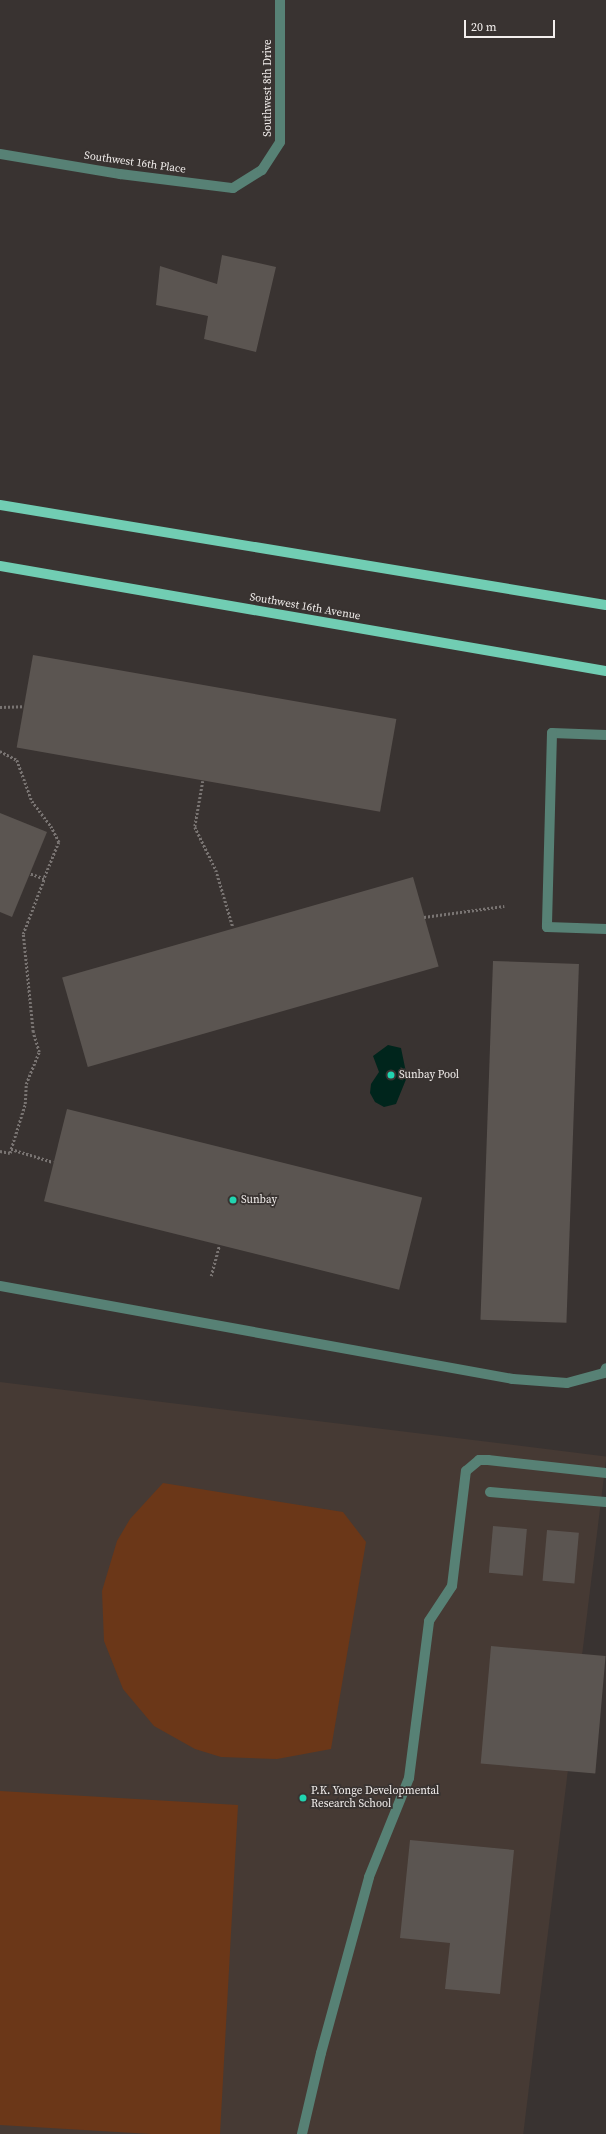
<!DOCTYPE html>
<style>
body{margin:0}
#map{position:relative;width:606px;height:2134px;overflow:hidden;background:#393331;font-family:"Source Serif 4",serif}
div>[style]{position:absolute}
[style*='--x']{left:calc(var(--x)*1px);top:calc(var(--y)*1px);width:calc(var(--w)*1px);rotate:calc(var(--a)*1deg)}
.built>*{inset:0;background:#463a34;transform-origin:0 0}
.green>*{inset:0;background:#6b3718}
.water>*{inset:0;background:#00251c}
.building>*{inset:0;background:#5b5551;transform-origin:0 0}
.path>*{height:2.5px;margin-top:-1.25px;transform-origin:0;background:repeating-linear-gradient(90deg,#797472 0 2px,transparent 0 4px)}
.minor>*{height:10px;margin:-5px;padding:0 5px;transform-origin:5px;border-radius:5px;background:#578175}
.major>*{height:10px;margin:-5px;padding:0 5px;transform-origin:5px;border-radius:5px;background:#71cdb3}
.dots>*{width:11px;height:11px;translate:-50% -50%;box-sizing:border-box;border:2px solid #393331;border-radius:50%}
span{translate:-50% -50%;white-space:nowrap;text-align:center;line-height:1.15;-webkit-text-stroke:3.5px #393331;paint-order:stroke}
.street-label{font-size:11px;color:#f3efed}
.poi-label{font-size:11px;color:#f3efed}
.left{translate:0 -50%;text-align:left}
.scale{position:absolute;left:464px;top:20px;width:91px;height:18px;box-sizing:border-box;border:2px solid #f3efed;border-top:0;padding-left:5px;font-size:12px;line-height:14px;white-space:nowrap;color:#f3efed;-webkit-text-stroke:3px #393331;paint-order:stroke}
</style>
<div id="map">
<div class="built">
<i style="left:0;top:1382px;width:611px;height:752px;rotate:7deg"></i>
</div>
<div class="green">
<i style="clip-path:polygon(163px 1483px,343px 1512px,366px 1542px,331px 1749px,277px 1759px,221px 1757px,195px 1749px,154px 1726px,123px 1689px,104px 1641px,102px 1591px,117px 1541px,130px 1519px)"></i>
<i style="clip-path:polygon(0 1791px,238px 1805px,220px 2134px,151px 2134px,0 2125px)"></i>
</div>
<div class="water">
<i style="clip-path:polygon(388px 1045px,401px 1048px,407px 1077px,396px 1104px,384px 1107px,375px 1102px,370px 1093px,371px 1084px,379px 1072px,373px 1056px)"></i>
</div>
<div class="building">
<i style="clip-path:polygon(222px 255px,276px 267px,256px 352px,204px 339px,208px 316px,156px 305px,160px 266px,217px 284px)"></i>
<i style="left:33px;top:655px;width:369px;height:94px;rotate:10deg"></i>
<i style="clip-path:polygon(0 813px,47px 832px,12px 917px,0 912px)"></i>
<i style="left:413px;top:877px;width:93px;height:365px;rotate:74deg"></i>
<i style="left:493px;top:961px;width:86px;height:359px;rotate:2deg"></i>
<i style="left:67px;top:1109px;width:366px;height:95px;rotate:14deg"></i>
<i style="left:493px;top:1526px;width:34px;height:47px;rotate:5deg"></i>
<i style="left:547px;top:1530px;width:32px;height:51px;rotate:5deg"></i>
<i style="left:491px;top:1646px;width:115px;height:118px;rotate:5deg"></i>
<i style="clip-path:polygon(410px 1840px,514px 1850px,500px 1994px,445px 1989px,450px 1943px,400px 1938px)"></i>
</div>
<div class="path">
<i style="--x:0;--y:707;--w:24;--a:-2"></i>
<i style="--x:0;--y:751;--w:19;--a:28"></i>
<i style="--x:17;--y:760;--w:44;--a:69.9"></i>
<i style="--x:32;--y:801;--w:31;--a:53"></i>
<i style="--x:51;--y:826;--w:18;--a:63"></i>
<i style="--x:59;--y:842;--w:40;--a:112"></i>
<i style="--x:203;--y:781;--w:47;--a:99.9"></i>
<i style="--x:195;--y:827;--w:48;--a:64"></i>
<i style="--x:216;--y:870;--w:59;--a:73.4"></i>
<i style="--x:424;--y:917;--w:81;--a:-7.8"></i>
<i style="--x:11;--y:1149;--w:47;--a:-72.7"></i>
<i style="--x:25;--y:1104;--w:20;--a:-87"></i>
<i style="--x:26;--y:1084;--w:35;--a:-68"></i>
<i style="--x:39;--y:1052;--w:21;--a:-107"></i>
<i style="--x:33;--y:1032;--w:99;--a:-95.8"></i>
<i style="--x:23;--y:934;--w:59;--a:-69.1"></i>
<i style="--x:44;--y:879;--w:15;--a:-160"></i>
<i style="--x:0;--y:1151;--w:10;--a:11"></i>
<i style="--x:10;--y:1153;--w:4;--a:-76"></i>
<i style="--x:11;--y:1149;--w:44;--a:17.2"></i>
<i style="--x:211;--y:1276;--w:31;--a:-75"></i>
</div>
<div class="minor">
<i style="--x:0;--y:154;--w:122;--a:9.5"></i>
<i style="--x:120;--y:174;--w:114;--a:7.1"></i>
<i style="--x:233;--y:188;--w:34;--a:-32"></i>
<i style="--x:262;--y:170;--w:33;--a:-57"></i>
<i style="--x:280;--y:142;--w:142;--a:-90"></i>
<i style="--x:606;--y:735;--w:54;--a:-177.9"></i>
<i style="--x:552;--y:733;--w:194;--a:91.5"></i>
<i style="--x:547;--y:927;--w:59;--a:1.9"></i>
<i style="--x:0;--y:1286;--w:521;--a:10.28"></i>
<i style="--x:513;--y:1379;--w:54;--a:4.2"></i>
<i style="--x:567;--y:1383;--w:38;--a:-15"></i>
<i style="--x:604;--y:1373;--w:5;--a:-68"></i>
<i style="--x:490;--y:1492;--w:116;--a:4.9"></i>
<i style="--x:302;--y:2134;--w:83;--a:-76.8"></i>
<i style="--x:321;--y:2053;--w:182;--a:-74.7"></i>
<i style="--x:369;--y:1877;--w:107;--a:-68"></i>
<i style="--x:409;--y:1778;--w:158;--a:-82.7"></i>
<i style="--x:429;--y:1621;--w:42;--a:-56.7"></i>
<i style="--x:452;--y:1586;--w:116;--a:-83.1"></i>
<i style="--x:466;--y:1471;--w:17;--a:-40"></i>
<i style="--x:479;--y:1460;--w:9;--a:0"></i>
<i style="--x:488;--y:1460;--w:119;--a:6.3"></i>
</div>
<div class="major">
<i style="--x:0;--y:505;--w:614;--a:9.37"></i>
<i style="--x:0;--y:566;--w:615;--a:9.83"></i>
</div>
<div class="dots">
<i style="left:391px;top:1075px;background:#21d5b0"></i>
<i style="left:233px;top:1200px;background:#21d5b0"></i>
<i style="left:303px;top:1798px;background:#21d5b0"></i>
</div>
<div class="street-label">
<span style="left:268px;top:88px;rotate:-90deg">Southwest 8th Drive</span>
<span style="left:135px;top:163px;rotate:8deg">Southwest 16th Place</span>
<span style="left:305px;top:607px;rotate:10deg">Southwest 16th Avenue</span>
</div>
<div class="poi-label">
<span class="left" style="left:399px;top:1075px">Sunbay Pool</span>
<span class="left" style="left:241px;top:1200px">Sunbay</span>
<span class="left" style="left:311px;top:1798px">P.K. Yonge Developmental<br>Research School</span>
</div>
<div class="scale">20 m</div>
</div>
